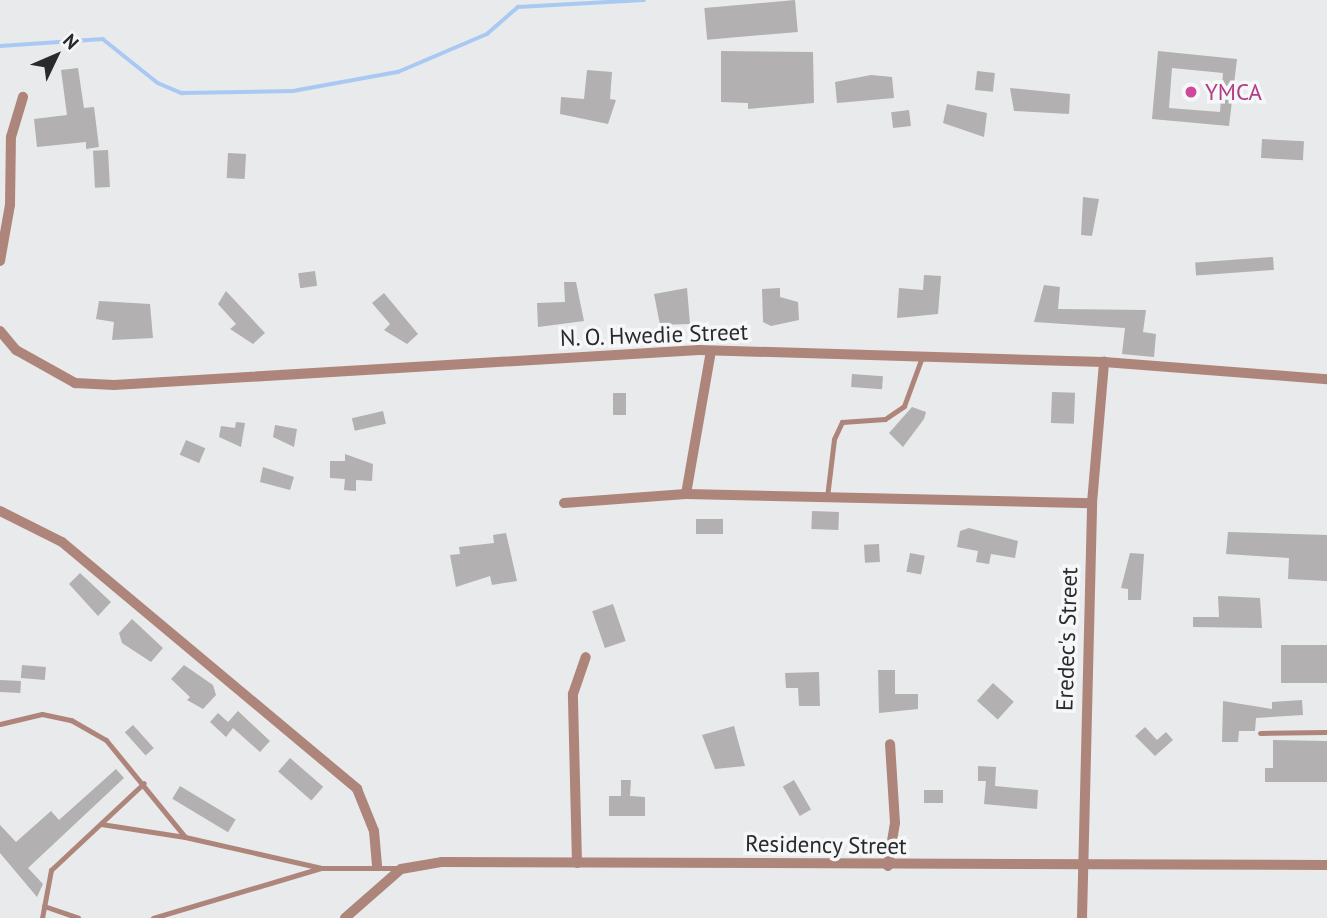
<!DOCTYPE html>
<style>
body{margin:0}
#map{position:relative;width:1327px;height:918px;overflow:hidden;background:#e9eaeb;font-family:"PT Sans",sans-serif}
div>[style]{position:absolute}
[style*='--x']{left:calc(var(--x)*1px);top:calc(var(--y)*1px);width:calc(var(--w)*1px);rotate:calc(var(--a)*1deg)}
.stream>*{height:3.5px;margin:-1.75px;padding:0 1.75px;transform-origin:1.75px;border-radius:1.75px;background:#a9c9f3}
.building>*{inset:0;background:#b2b0b0;transform-origin:0 0}
.service>*{height:5px;margin:-2.5px;padding:0 2.5px;transform-origin:2.5px;border-radius:2.5px;background:#ad857a}
.minor>*{height:10px;margin:-5px;padding:0 5px;transform-origin:5px;border-radius:5px;background:#ad857a}
.dots>*{width:19px;height:19px;translate:-50% -50%;box-sizing:border-box;border:4px solid #f6f7f8;border-radius:50%}
span{translate:-50% -50%;white-space:nowrap;text-align:center;line-height:1.15;-webkit-text-stroke:7px #f6f7f8;paint-order:stroke}
.hotel-label{font-size:23px;color:#b23c85}
.left{translate:0 -50%;text-align:left}
.street-label{font-size:23px;color:#2a2a2b}
.north{position:absolute;left:21px;top:21px;width:70px;height:70px;-webkit-text-stroke:5px #f6f7f8;paint-order:stroke;rotate:46deg;font-size:19px;font-weight:700;line-height:28px;text-align:center;color:#2a2a2b}
.north::after{content:'';display:block;margin:auto;width:24px;height:32px;background:#2a2a2b;clip-path:polygon(50% 0,100% 100%,50% 72%,0 100%)}
</style>
<div id="map">
<div class="stream">
<i style="--x:0;--y:46;--w:103;--a:-3.9"></i>
<i style="--x:103;--y:39;--w:70;--a:38.7"></i>
<i style="--x:158;--y:83;--w:26;--a:23"></i>
<i style="--x:182;--y:93;--w:111;--a:-1"></i>
<i style="--x:293;--y:91;--w:107;--a:-10.3"></i>
<i style="--x:398;--y:72;--w:97;--a:-23.1"></i>
<i style="--x:487;--y:34;--w:41;--a:-41.1"></i>
<i style="--x:518;--y:7;--w:126;--a:-3.2"></i>
</div>
<div class="building">
<i style="left:795px;top:0;width:32px;height:91px;rotate:85deg"></i>
<i style="clip-path:polygon(721px 51px,813px 52px,814px 103px,748px 109px,748px 103px,721px 102px)"></i>
<i style="clip-path:polygon(evenodd,1158px 51px,1237px 59px,1229px 126px,1152px 119px,1158px 51px,1172px 68px,1223px 73px,1220px 112px,1169px 108px,1172px 68px)"></i>
<i style="clip-path:polygon(78px 68px,84px 108px,94px 107px,99px 147px,86px 149px,86px 142px,37px 147px,34px 119px,67px 115px,61px 70px)"></i>
<i style="clip-path:polygon(587px 70px,612px 72px,610px 99px,616px 100px,608px 124px,560px 114px,561px 97px,584px 99px)"></i>
<i style="left:977px;top:71px;width:18px;height:19px;rotate:6deg"></i>
<i style="clip-path:polygon(871px 75px,892px 77px,894px 98px,837px 103px,835px 82px)"></i>
<i style="clip-path:polygon(1010px 88px,1070px 94px,1069px 114px,1014px 111px)"></i>
<i style="clip-path:polygon(947px 104px,987px 113px,984px 137px,943px 123px)"></i>
<i style="left:909px;top:110px;width:16px;height:18px;rotate:83deg"></i>
<i style="left:1262px;top:139px;width:42px;height:19px;rotate:3deg"></i>
<i style="left:108px;top:150px;width:37px;height:15px;rotate:87deg"></i>
<i style="left:228px;top:153px;width:18px;height:25px;rotate:3deg"></i>
<i style="clip-path:polygon(1083px 197px,1099px 199px,1092px 236px,1081px 235px)"></i>
<i style="left:1273px;top:257px;width:13px;height:78px;rotate:86deg"></i>
<i style="left:315px;top:271px;width:15px;height:17px;rotate:82deg"></i>
<i style="clip-path:polygon(924px 275px,941px 276px,938px 314px,897px 318px,899px 288px,923px 290px)"></i>
<i style="clip-path:polygon(564px 282px,576px 282px,584px 321px,538px 327px,537px 303px,565px 302px)"></i>
<i style="clip-path:polygon(1044px 285px,1060px 287px,1058px 309px,1146px 310px,1143px 332px,1156px 334px,1154px 357px,1122px 354px,1125px 328px,1034px 322px)"></i>
<i style="clip-path:polygon(687px 288px,690px 324px,660px 325px,654px 294px)"></i>
<i style="clip-path:polygon(780px 288px,780px 297px,798px 302px,799px 320px,771px 326px,763px 322px,762px 289px)"></i>
<i style="clip-path:polygon(226px 291px,265px 333px,253px 344px,230px 329px,236px 324px,218px 304px)"></i>
<i style="clip-path:polygon(384px 293px,418px 334px,407px 344px,384px 330px,390px 324px,372px 303px)"></i>
<i style="clip-path:polygon(99px 301px,150px 304px,153px 338px,112px 340px,114px 322px,96px 319px)"></i>
<i style="left:852px;top:374px;width:31px;height:13px;rotate:4deg"></i>
<i style="left:1052px;top:392px;width:23px;height:31px;rotate:2deg"></i>
<i style="left:613px;top:393px;width:13px;height:22px"></i>
<i style="clip-path:polygon(912px 407px,926px 412px,924px 419px,903px 447px,889px 433px)"></i>
<i style="left:383px;top:411px;width:13px;height:32px;rotate:77deg"></i>
<i style="clip-path:polygon(236px 422px,245px 423px,241px 447px,219px 437px,221px 426px,235px 428px)"></i>
<i style="clip-path:polygon(275px 425px,297px 429px,294px 447px,273px 437px)"></i>
<i style="left:186px;top:440px;width:21px;height:16px;rotate:23deg"></i>
<i style="clip-path:polygon(345px 454px,373px 464px,372px 481px,356px 480px,356px 491px,344px 490px,345px 479px,330px 478px,330px 461px,345px 461px)"></i>
<i style="clip-path:polygon(263px 467px,294px 477px,290px 490px,260px 482px)"></i>
<i style="left:812px;top:511px;width:27px;height:18px;rotate:2deg"></i>
<i style="left:723px;top:519px;width:15px;height:27px;rotate:90deg"></i>
<i style="clip-path:polygon(969px 528px,1018px 541px,1015px 558px,991px 554px,989px 564px,976px 562px,978px 551px,957px 547px,960px 531px)"></i>
<i style="clip-path:polygon(1228px 532px,1327px 535px,1327px 581px,1288px 579px,1289px 558px,1226px 554px)"></i>
<i style="clip-path:polygon(506px 533px,517px 581px,492px 585px,490px 576px,456px 587px,450px 555px,460px 554px,459px 547px,494px 543px,493px 535px)"></i>
<i style="left:879px;top:544px;width:18px;height:15px;rotate:87deg"></i>
<i style="left:910px;top:553px;width:15px;height:19px;rotate:11deg"></i>
<i style="clip-path:polygon(1130px 553px,1144px 554px,1141px 600px,1128px 600px,1128px 589px,1121px 588px)"></i>
<i style="clip-path:polygon(80px 573px,111px 602px,98px 616px,69px 584px)"></i>
<i style="clip-path:polygon(1218px 596px,1260px 598px,1262px 628px,1193px 627px,1193px 617px,1219px 617px)"></i>
<i style="left:613px;top:604px;width:39px;height:22px;rotate:71deg"></i>
<i style="clip-path:polygon(132px 619px,163px 648px,151px 662px,122px 643px,119px 633px)"></i>
<i style="left:1281px;top:645px;width:46px;height:38px"></i>
<i style="left:22px;top:665px;width:24px;height:13px;rotate:5deg"></i>
<i style="clip-path:polygon(184px 665px,213px 685px,216px 695px,203px 709px,187px 700px,190px 697px,171px 679px)"></i>
<i style="clip-path:polygon(878px 670px,895px 670px,895px 694px,918px 694px,918px 709px,879px 713px)"></i>
<i style="clip-path:polygon(819px 672px,820px 706px,799px 706px,798px 688px,786px 688px,785px 673px)"></i>
<i style="left:0;top:680px;width:21px;height:12px;rotate:3deg"></i>
<i style="left:993px;top:683px;width:28px;height:24px;rotate:42deg"></i>
<i style="clip-path:polygon(1302px 700px,1303px 715px,1256px 718px,1255px 731px,1239px 731px,1238px 742px,1222px 742px,1223px 701px,1272px 709px,1272px 702px)"></i>
<i style="clip-path:polygon(238px 711px,270px 741px,260px 752px,233px 728px,226px 737px,210px 722px,218px 713px,228px 722px)"></i>
<i style="left:133px;top:725px;width:31px;height:11px;rotate:48deg"></i>
<i style="clip-path:polygon(734px 726px,745px 766px,715px 769px,702px 735px)"></i>
<i style="clip-path:polygon(1145px 727px,1157px 740px,1166px 732px,1173px 740px,1155px 756px,1135px 736px)"></i>
<i style="clip-path:polygon(1273px 740px,1327px 741px,1327px 782px,1265px 782px,1265px 768px,1273px 768px)"></i>
<i style="left:290px;top:758px;width:44px;height:18px;rotate:41deg"></i>
<i style="clip-path:polygon(978px 766px,996px 767px,995px 786px,1038px 790px,1037px 809px,984px 804px,986px 781px,978px 781px)"></i>
<i style="clip-path:polygon(116px 769px,124px 778px,28px 868px,43px 884px,37px 897px,0 853px,0 825px,16px 842px,51px 811px,59px 820px)"></i>
<i style="clip-path:polygon(621px 780px,631px 780px,630px 796px,645px 797px,645px 816px,609px 816px,609px 796px,621px 796px)"></i>
<i style="left:794px;top:780px;width:34px;height:13px;rotate:60deg"></i>
<i style="left:180px;top:786px;width:65px;height:15px;rotate:31deg"></i>
<i style="left:924px;top:790px;width:19px;height:13px"></i>
</div>
<div class="service">
<i style="--x:827;--y:497;--w:58;--a:-83.1"></i>
<i style="--x:834;--y:439;--w:19;--a:-65"></i>
<i style="--x:842;--y:422;--w:43;--a:-4"></i>
<i style="--x:885;--y:419;--w:23;--a:-34"></i>
<i style="--x:904;--y:406;--w:52;--a:-69.8"></i>
<i style="--x:0;--y:724;--w:43;--a:-13.4"></i>
<i style="--x:42;--y:714;--w:30;--a:12"></i>
<i style="--x:71;--y:720;--w:40;--a:29.7"></i>
<i style="--x:106;--y:740;--w:125;--a:50.8"></i>
<i style="--x:185;--y:837;--w:140;--a:12.8"></i>
<i style="--x:322;--y:868;--w:76;--a:0"></i>
<i style="--x:1260;--y:733;--w:67;--a:-0.9"></i>
<i style="--x:101;--y:824;--w:85;--a:8.8"></i>
<i style="--x:44;--y:906;--w:36;--a:19"></i>
<i style="--x:42;--y:918;--w:49;--a:-79.4"></i>
<i style="--x:51;--y:870;--w:127;--a:-43.1"></i>
<i style="--x:153;--y:918;--w:175;--a:-16.6"></i>
</div>
<div class="minor">
<i style="--x:0;--y:261;--w:57;--a:-79.9"></i>
<i style="--x:10;--y:205;--w:68;--a:-89.2"></i>
<i style="--x:11;--y:137;--w:42;--a:-73.3"></i>
<i style="--x:0;--y:331;--w:25;--a:50"></i>
<i style="--x:16;--y:350;--w:68;--a:29.2"></i>
<i style="--x:75;--y:383;--w:39;--a:3"></i>
<i style="--x:114;--y:385;--w:586;--a:-3.42"></i>
<i style="--x:699;--y:350;--w:405;--a:1.7"></i>
<i style="--x:1104;--y:362;--w:224;--a:4.4"></i>
<i style="--x:686;--y:494;--w:145;--a:-80.1"></i>
<i style="--x:564;--y:503;--w:122;--a:-4.2"></i>
<i style="--x:686;--y:494;--w:406;--a:1.3"></i>
<i style="--x:0;--y:511;--w:69;--a:26.6"></i>
<i style="--x:62;--y:542;--w:385;--a:39.9"></i>
<i style="--x:357;--y:789;--w:45;--a:68"></i>
<i style="--x:374;--y:831;--w:35;--a:85"></i>
<i style="--x:577;--y:863;--w:169;--a:-91.4"></i>
<i style="--x:573;--y:694;--w:39;--a:-71"></i>
<i style="--x:888;--y:866;--w:44;--a:-80.8"></i>
<i style="--x:895;--y:823;--w:79;--a:-93.6"></i>
<i style="--x:345;--y:918;--w:74;--a:-41.2"></i>
<i style="--x:401;--y:869;--w:42;--a:-9.7"></i>
<i style="--x:442;--y:862;--w:885;--a:0.19"></i>
<i style="--x:1082;--y:918;--w:415;--a:-88.6"></i>
<i style="--x:1092;--y:503;--w:142;--a:-85.1"></i>
</div>
<div class="dots">
<i style="left:1191px;top:92px;background:#d1479c"></i>
</div>
<div class="hotel-label">
<span class="left" style="left:1205px;top:92px">YMCA</span>
</div>
<div class="street-label">
<span style="left:654px;top:335px;rotate:-2deg">N. O. Hwedie Street</span>
<span style="left:1067px;top:639px;rotate:-88deg">Eredec's Street</span>
<span style="left:826px;top:845px;rotate:1deg">Residency Street</span>
</div>
<div class="north">N</div>
</div>
